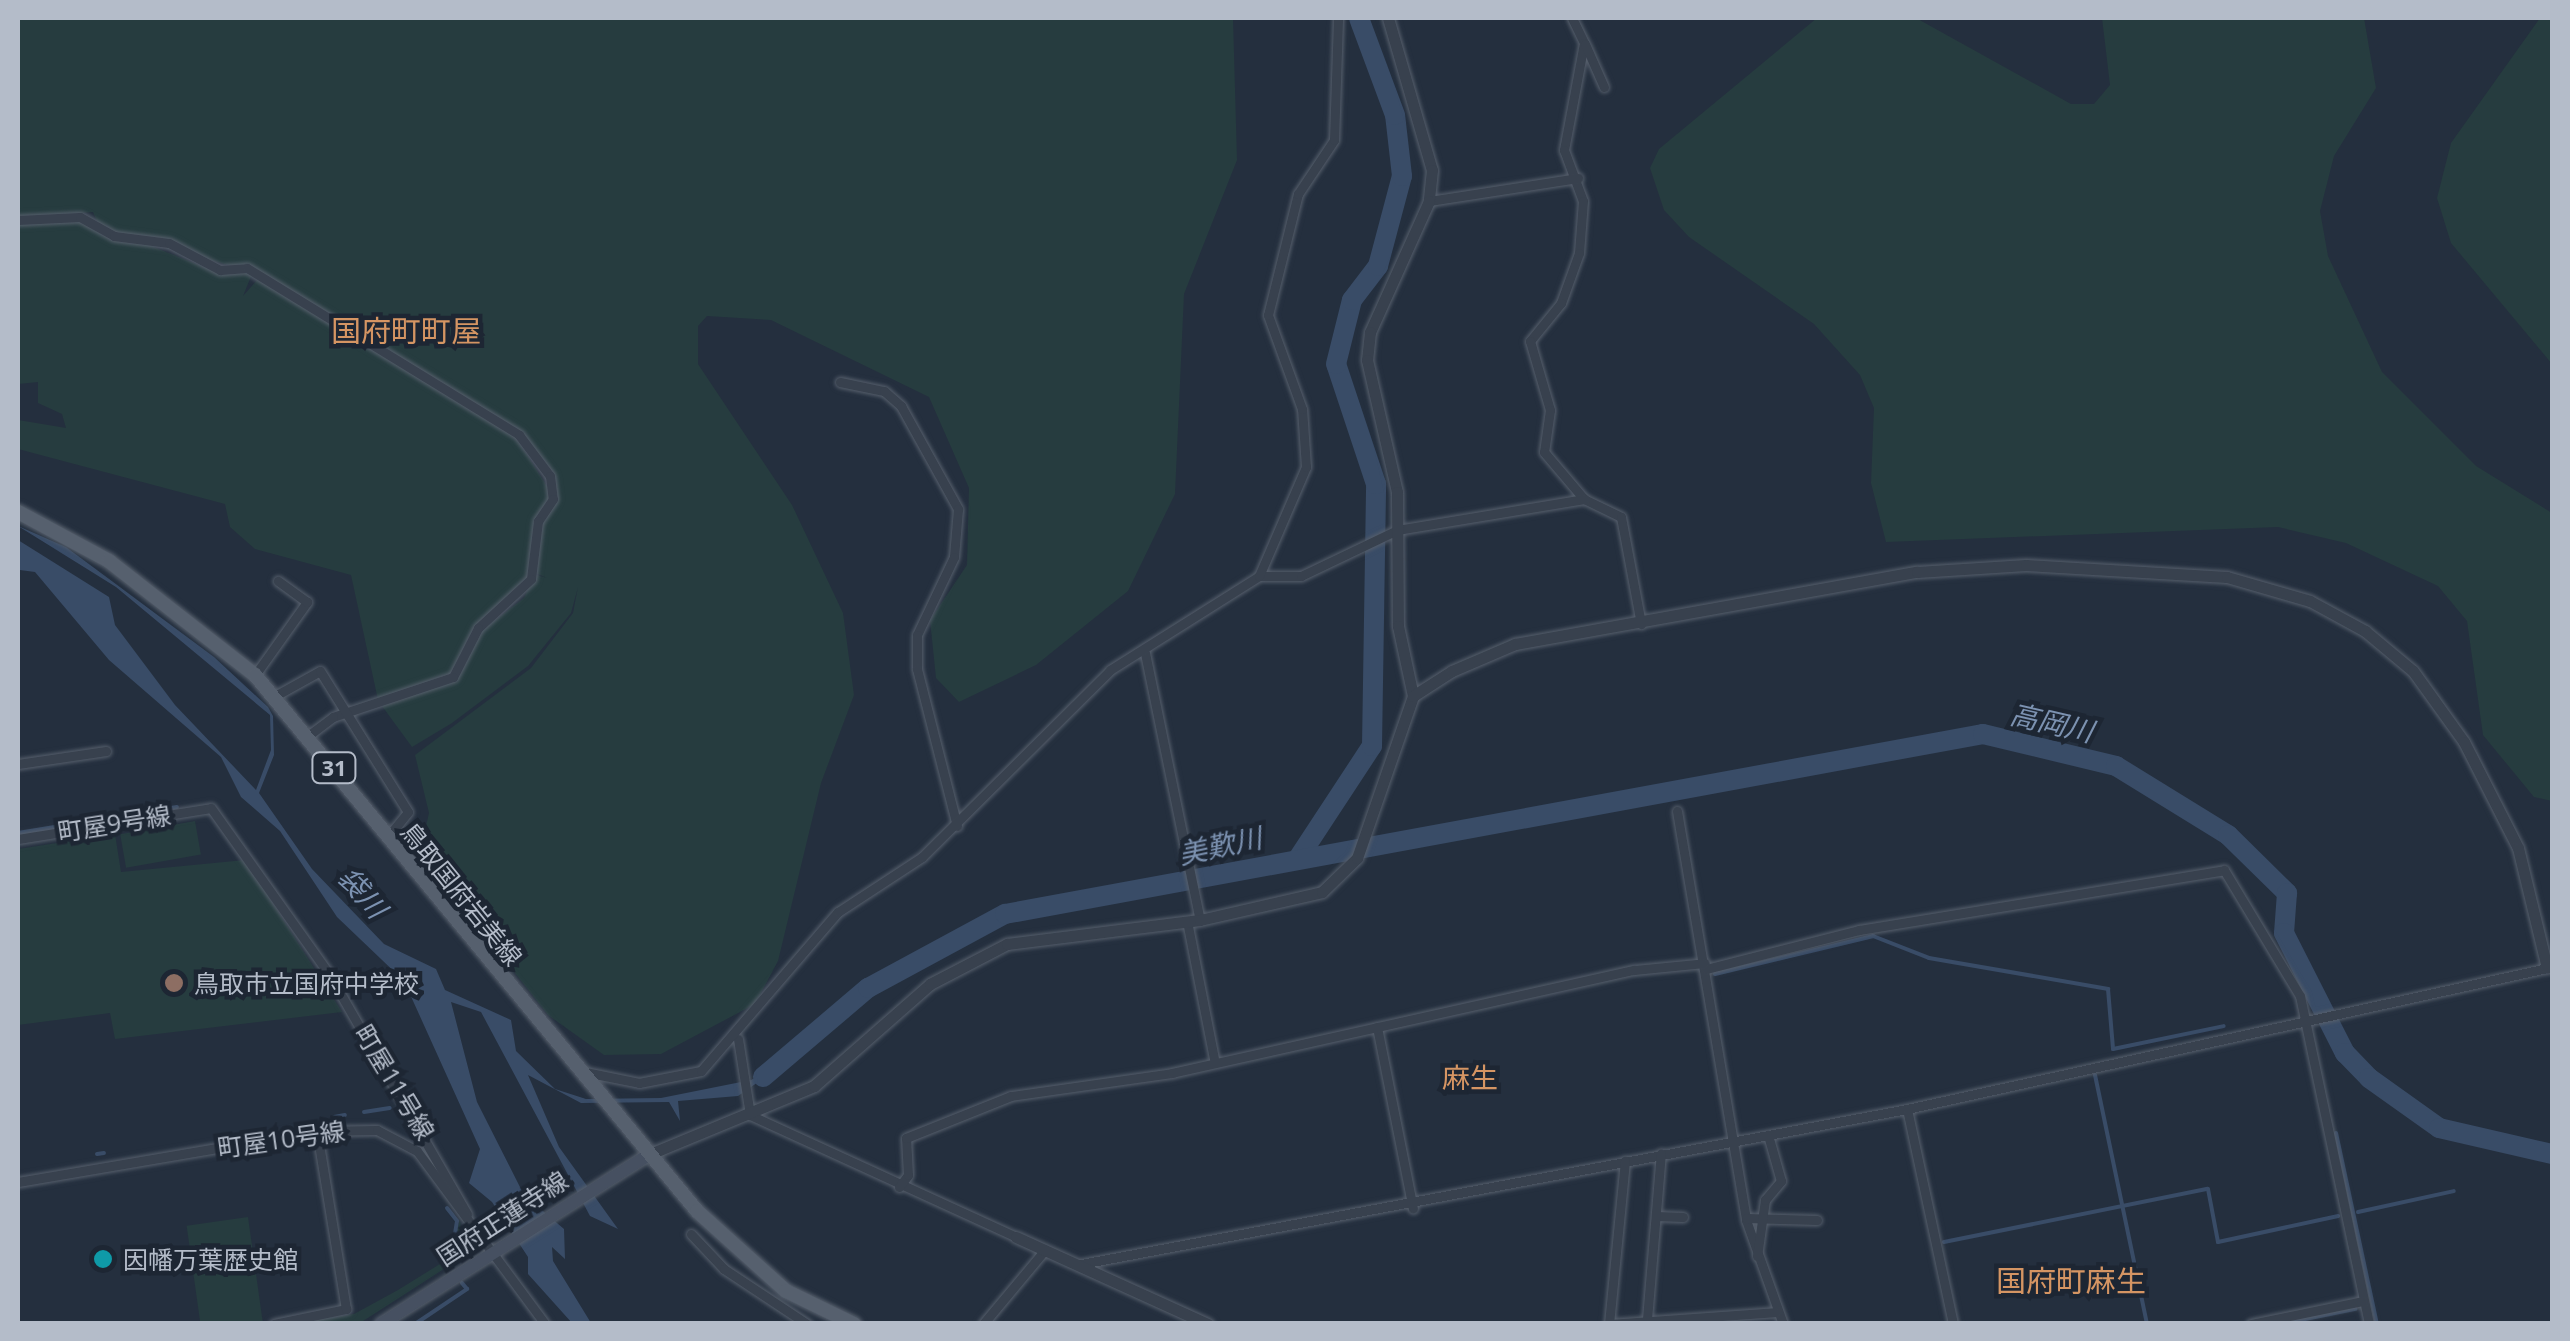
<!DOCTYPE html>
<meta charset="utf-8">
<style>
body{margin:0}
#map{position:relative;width:2570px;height:1341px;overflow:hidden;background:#242f3e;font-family:"Open Sans","Noto Sans JP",sans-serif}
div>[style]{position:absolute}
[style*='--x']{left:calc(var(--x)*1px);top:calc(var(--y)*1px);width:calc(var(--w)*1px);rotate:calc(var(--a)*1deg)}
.green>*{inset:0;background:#263c3f;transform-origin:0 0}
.water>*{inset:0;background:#394c67}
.stream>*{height:4px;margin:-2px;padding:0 2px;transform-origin:2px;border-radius:2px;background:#394c67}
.river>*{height:20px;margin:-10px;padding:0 10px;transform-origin:10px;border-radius:10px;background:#394c67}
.roads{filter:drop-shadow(0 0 2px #565f6c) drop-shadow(0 0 2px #565f6c)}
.minor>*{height:9px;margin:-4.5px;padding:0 4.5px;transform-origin:4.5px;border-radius:4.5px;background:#38414e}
.tertiary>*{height:11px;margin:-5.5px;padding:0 5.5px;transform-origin:5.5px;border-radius:5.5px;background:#38414e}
.secondary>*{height:12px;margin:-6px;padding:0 6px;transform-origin:6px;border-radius:6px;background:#465061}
.primary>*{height:14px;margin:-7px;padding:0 7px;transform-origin:7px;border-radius:7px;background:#56606e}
.dots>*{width:28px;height:28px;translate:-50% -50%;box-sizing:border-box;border:5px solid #1d2633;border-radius:50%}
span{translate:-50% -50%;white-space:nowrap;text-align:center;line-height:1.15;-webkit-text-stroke:9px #1d2633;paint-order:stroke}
.shield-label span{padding:2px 8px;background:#1d2633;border:2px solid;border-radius:8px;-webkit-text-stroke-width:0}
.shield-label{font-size:22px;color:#b4bcc9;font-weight:700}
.street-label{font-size:25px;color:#b4bcc9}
.poi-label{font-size:25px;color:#b4bcc9}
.left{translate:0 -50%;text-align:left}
.water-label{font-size:28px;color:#7c92b1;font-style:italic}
.neighbourhood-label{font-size:28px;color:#d59563}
.quarter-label{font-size:30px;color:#d59563}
.frame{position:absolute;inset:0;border:20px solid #b4bcc9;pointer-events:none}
</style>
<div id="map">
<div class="green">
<i style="clip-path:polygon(18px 18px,1233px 18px,1237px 160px,1184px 294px,1175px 494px,1128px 591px,1036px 665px,959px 702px,936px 678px,930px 620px,967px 565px,969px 488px,929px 397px,771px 320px,707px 316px,698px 326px,698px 364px,792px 505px,843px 613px,854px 695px,821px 783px,778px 961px,755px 1004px,661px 1054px,604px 1055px,548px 1015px,420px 852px,429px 813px,415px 755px,531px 668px,573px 613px,578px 587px,571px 613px,528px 666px,452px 723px,412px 747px,382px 706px,456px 680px,477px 634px,524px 598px,534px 574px,547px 578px,535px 573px,538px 533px,557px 494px,532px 447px,258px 273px,121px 236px,99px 226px,93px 212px,18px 218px)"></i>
<i style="clip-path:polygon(1817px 18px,1916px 18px,2071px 104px,2094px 104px,2110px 85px,2102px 18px,2364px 18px,2376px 88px,2334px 156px,2320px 211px,2328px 256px,2382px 372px,2476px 466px,2552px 513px,2552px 801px,2534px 797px,2483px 735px,2467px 621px,2438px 586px,2346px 543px,2278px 527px,1886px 542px,1871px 483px,1874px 408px,1860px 375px,1814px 324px,1689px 237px,1664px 210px,1650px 168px,1659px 149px)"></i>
<i style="clip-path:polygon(2540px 18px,2552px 18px,2552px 364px,2451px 243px,2437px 198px,2451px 143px)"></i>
<i style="clip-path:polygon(85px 220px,217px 272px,244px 270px,252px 274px,243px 296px,258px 279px,515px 436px,552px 494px,528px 578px,476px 627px,450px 674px,378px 700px,351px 575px,255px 549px,230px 527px,225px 504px,18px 449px,18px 420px,66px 428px,62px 414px,38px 403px,38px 382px,18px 384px,18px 222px)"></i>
<i style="left:195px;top:821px;width:34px;height:76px;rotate:80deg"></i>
<i style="clip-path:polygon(115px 834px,121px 872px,245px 860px,342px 1012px,115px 1039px,110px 1013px,18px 1025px,18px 849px)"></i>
<i style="left:248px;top:1217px;width:106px;height:62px;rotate:82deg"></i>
<i style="clip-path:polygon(460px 1220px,464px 1256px,360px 1323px,289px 1324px,354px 1314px,398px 1290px,448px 1259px)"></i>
</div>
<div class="water">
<i style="clip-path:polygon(18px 526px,66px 547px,214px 657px,268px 707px,273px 716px,274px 755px,259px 793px,312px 869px,384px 944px,436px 969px,445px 990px,511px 1020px,516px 1051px,555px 1089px,586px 1099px,661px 1098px,751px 1080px,787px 1062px,738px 1096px,678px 1101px,680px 1121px,669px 1102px,581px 1103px,528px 1075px,559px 1147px,618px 1229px,590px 1216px,481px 1012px,451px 1002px,477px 1102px,524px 1195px,564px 1229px,565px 1259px,552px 1247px,553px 1261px,591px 1323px,572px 1323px,528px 1274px,528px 1257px,492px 1202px,469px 1183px,480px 1149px,404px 981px,337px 917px,280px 831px,241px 797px,221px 757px,109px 660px,35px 572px,20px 570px,18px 540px,109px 597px,115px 625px,175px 705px,256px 790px,271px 750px,270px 715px,116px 587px)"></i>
</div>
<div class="stream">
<i style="--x:18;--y:833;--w:161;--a:-9.3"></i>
<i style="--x:1715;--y:974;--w:163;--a:-13.5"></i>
<i style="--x:1873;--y:936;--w:60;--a:21.4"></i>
<i style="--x:1929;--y:958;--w:182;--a:9.8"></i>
<i style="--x:2108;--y:989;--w:60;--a:85.2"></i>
<i style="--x:2113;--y:1049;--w:113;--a:-11.7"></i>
<i style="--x:2095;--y:1075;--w:254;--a:78.2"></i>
<i style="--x:364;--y:1112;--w:26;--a:-9"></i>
<i style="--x:334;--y:1117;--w:11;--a:-10"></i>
<i style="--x:2336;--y:1133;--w:195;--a:77.9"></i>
<i style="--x:97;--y:1154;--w:7;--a:-8"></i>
<i style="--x:447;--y:1208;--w:16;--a:52"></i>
<i style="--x:457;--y:1221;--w:45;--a:99"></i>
<i style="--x:2358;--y:1212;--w:98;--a:-12.3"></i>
<i style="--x:1944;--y:1242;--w:269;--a:-11.4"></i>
<i style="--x:2208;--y:1189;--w:54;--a:79.3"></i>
<i style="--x:2218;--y:1242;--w:123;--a:-12.2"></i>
<i style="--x:415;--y:1324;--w:63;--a:-33.9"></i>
<i style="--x:467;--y:1289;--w:8;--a:-130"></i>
<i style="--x:2281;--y:1324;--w:76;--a:-11.5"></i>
</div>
<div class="river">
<i style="--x:1299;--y:857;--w:133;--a:-56.7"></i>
<i style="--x:1372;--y:746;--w:262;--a:-89.1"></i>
<i style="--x:1376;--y:484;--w:126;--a:-108.4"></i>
<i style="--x:1336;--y:364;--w:66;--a:-76"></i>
<i style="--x:1352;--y:300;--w:43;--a:-52.6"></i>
<i style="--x:1378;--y:266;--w:93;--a:-75.1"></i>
<i style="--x:1402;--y:176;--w:61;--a:-96.5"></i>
<i style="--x:1395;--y:115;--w:103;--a:-110.4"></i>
<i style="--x:763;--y:1077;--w:138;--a:-40.3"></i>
<i style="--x:868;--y:988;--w:156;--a:-28.4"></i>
<i style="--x:1005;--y:914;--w:994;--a:-10.43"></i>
<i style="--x:1983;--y:734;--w:137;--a:13.5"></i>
<i style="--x:2116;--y:766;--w:132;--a:31.6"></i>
<i style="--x:2228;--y:835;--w:83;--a:44.5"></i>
<i style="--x:2287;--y:893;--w:40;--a:94.3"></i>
<i style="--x:2284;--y:933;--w:135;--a:63.1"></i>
<i style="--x:2345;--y:1053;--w:35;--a:46"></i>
<i style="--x:2369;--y:1078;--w:86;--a:35.5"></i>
<i style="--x:2439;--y:1128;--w:116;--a:13"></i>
</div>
<div class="roads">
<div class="minor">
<i style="--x:1572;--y:18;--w:28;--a:64"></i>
<i style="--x:1584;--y:43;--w:109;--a:100.6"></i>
<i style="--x:1564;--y:150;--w:54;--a:69.6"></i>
<i style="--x:1583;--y:201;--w:52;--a:94.4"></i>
<i style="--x:1579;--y:253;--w:53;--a:109.8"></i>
<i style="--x:1561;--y:303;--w:49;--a:129.2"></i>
<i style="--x:1530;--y:341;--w:72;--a:73.8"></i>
<i style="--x:1550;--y:410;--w:42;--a:98.1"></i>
<i style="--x:1544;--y:452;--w:62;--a:49.6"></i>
<i style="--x:1584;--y:499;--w:41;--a:25.9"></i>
<i style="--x:1621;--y:517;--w:109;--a:79.4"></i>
<i style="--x:1585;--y:44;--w:47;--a:66.2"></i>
<i style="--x:1429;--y:201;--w:151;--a:-8.8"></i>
<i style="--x:18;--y:220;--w:62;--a:-2.8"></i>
<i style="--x:80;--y:217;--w:39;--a:29"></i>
<i style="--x:114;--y:236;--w:55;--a:7.3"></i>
<i style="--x:169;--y:243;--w:58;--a:27.9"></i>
<i style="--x:220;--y:270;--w:27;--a:-4"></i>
<i style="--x:247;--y:268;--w:319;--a:31.5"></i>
<i style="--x:519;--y:435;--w:51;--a:52.9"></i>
<i style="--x:550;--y:476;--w:23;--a:83"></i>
<i style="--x:553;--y:499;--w:27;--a:124"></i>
<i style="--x:538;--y:521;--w:58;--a:96.9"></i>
<i style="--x:531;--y:579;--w:72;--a:137.2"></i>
<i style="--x:478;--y:628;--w:55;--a:117"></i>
<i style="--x:453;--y:677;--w:126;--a:161.6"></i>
<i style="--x:333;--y:717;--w:31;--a:143"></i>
<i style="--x:840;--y:382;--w:45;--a:11.6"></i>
<i style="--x:884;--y:391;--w:23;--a:41"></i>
<i style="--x:901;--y:406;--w:118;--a:61"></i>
<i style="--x:958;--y:509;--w:48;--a:94.8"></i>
<i style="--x:954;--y:557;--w:86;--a:115.4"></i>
<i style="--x:917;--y:635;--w:34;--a:90"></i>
<i style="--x:917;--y:669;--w:162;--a:75.7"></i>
<i style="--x:1259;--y:576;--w:42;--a:0"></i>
<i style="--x:1301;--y:576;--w:106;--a:-25.6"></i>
<i style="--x:1397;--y:530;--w:190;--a:-9.4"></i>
<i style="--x:1145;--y:653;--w:273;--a:78.4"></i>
<i style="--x:255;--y:675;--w:90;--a:-54.5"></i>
<i style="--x:307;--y:602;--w:36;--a:-144"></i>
<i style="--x:275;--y:696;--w:51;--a:-29.1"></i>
<i style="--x:320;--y:671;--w:166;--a:58"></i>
<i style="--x:408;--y:812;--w:33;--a:129"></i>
<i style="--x:18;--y:764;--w:89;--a:-8.4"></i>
<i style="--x:1677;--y:811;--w:415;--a:80.4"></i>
<i style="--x:1746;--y:1220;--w:110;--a:70.4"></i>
<i style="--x:18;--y:839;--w:195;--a:-9.1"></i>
<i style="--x:211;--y:808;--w:204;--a:54.6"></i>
<i style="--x:329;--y:974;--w:277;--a:60.1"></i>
<i style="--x:1187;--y:921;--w:140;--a:78.9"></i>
<i style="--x:1706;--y:969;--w:158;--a:-14.3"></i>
<i style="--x:1859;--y:930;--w:370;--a:-9.3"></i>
<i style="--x:2224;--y:870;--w:147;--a:58.9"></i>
<i style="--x:2300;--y:996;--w:335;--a:78.1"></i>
<i style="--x:1377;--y:1027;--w:185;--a:78.8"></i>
<i style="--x:738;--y:1039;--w:77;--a:81"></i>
<i style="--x:750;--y:1115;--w:293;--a:24.6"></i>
<i style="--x:585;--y:1072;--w:55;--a:11.5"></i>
<i style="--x:639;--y:1083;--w:63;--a:-11"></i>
<i style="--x:701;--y:1071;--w:210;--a:-49.3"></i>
<i style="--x:838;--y:912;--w:100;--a:-33.2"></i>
<i style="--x:922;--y:857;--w:265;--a:-44.8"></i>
<i style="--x:1110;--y:670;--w:176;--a:-32.2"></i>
<i style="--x:1259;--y:576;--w:119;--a:-66.7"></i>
<i style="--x:1306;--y:467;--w:58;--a:-93.9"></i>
<i style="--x:1302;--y:409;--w:100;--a:-109.9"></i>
<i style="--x:1268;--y:315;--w:125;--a:-76.1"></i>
<i style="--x:1298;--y:194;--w:65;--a:-56.3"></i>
<i style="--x:1334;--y:140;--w:122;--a:-88.1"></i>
<i style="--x:1907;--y:1109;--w:220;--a:77.9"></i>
<i style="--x:18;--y:1182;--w:303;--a:-9.7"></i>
<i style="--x:317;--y:1131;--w:60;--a:-1"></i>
<i style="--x:377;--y:1130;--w:45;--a:27.7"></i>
<i style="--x:417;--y:1151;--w:215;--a:53.5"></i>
<i style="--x:899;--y:1187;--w:15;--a:-53"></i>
<i style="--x:908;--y:1175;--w:37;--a:-93"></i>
<i style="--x:906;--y:1138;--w:113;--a:-21.8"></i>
<i style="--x:1011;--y:1096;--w:163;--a:-8.1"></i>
<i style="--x:1172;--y:1073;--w:473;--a:-12.6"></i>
<i style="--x:1634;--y:970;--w:71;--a:-5.6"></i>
<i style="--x:1656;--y:1216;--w:27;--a:2"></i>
<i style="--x:1746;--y:1218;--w:71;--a:1.6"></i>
<i style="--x:691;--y:1234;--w:48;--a:46.7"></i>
<i style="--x:724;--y:1269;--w:100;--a:33.5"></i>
<i style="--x:1757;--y:1256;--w:57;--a:-81.9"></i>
<i style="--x:1765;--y:1200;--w:25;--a:-50"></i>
<i style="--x:1781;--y:1181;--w:48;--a:-105.8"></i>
<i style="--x:1081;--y:1264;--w:840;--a:-10.63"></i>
<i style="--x:1907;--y:1109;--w:660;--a:-12.42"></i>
<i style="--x:1647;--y:1319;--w:166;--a:-85.2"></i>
<i style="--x:274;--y:1324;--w:74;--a:-11.8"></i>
<i style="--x:346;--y:1309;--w:180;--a:-99.3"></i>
<i style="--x:983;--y:1324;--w:95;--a:-50.1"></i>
<i style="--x:1609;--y:1324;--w:164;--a:-84.4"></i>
<i style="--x:1610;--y:1324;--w:167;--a:-4.1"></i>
<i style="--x:2251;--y:1324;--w:114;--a:-11.6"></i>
</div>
<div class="tertiary">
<i style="--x:1388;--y:18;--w:158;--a:73.9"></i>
<i style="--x:1432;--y:170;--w:31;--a:96"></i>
<i style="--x:1429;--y:201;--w:144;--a:114.2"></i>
<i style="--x:1370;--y:332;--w:28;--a:96"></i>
<i style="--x:1367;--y:360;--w:135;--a:77.2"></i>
<i style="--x:1397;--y:492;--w:134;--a:89.6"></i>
<i style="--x:1398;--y:626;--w:72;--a:77.9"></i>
<i style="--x:650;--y:1154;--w:178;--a:-22.5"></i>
<i style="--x:814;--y:1086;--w:154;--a:-41.3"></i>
<i style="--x:930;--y:984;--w:87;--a:-27.5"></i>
<i style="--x:1007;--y:944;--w:194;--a:-7.1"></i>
<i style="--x:1200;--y:920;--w:125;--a:-12.9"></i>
<i style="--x:1322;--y:892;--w:49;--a:-44.2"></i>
<i style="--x:1357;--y:858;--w:171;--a:-70.9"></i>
<i style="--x:1413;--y:696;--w:46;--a:-32.7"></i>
<i style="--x:1452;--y:671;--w:69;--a:-23.2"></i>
<i style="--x:1515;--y:644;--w:408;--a:-10.2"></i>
<i style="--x:1917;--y:572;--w:109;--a:-3.7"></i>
<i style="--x:2026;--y:565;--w:201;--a:3.4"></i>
<i style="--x:2227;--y:577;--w:86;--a:16.1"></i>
<i style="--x:2310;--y:601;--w:63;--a:28.6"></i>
<i style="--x:2365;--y:631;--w:62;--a:39.8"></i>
<i style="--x:2413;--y:671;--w:87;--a:54.3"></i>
<i style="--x:2464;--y:742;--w:119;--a:63"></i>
<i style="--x:2518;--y:848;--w:123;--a:76.4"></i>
<i style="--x:1016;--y:1237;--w:211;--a:24.4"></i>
</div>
<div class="secondary">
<i style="--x:381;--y:1324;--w:318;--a:-32.3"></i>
</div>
<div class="primary">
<i style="--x:18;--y:512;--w:103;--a:28.3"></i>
<i style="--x:109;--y:561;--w:185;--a:38"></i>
<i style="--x:255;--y:675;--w:695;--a:50.49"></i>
<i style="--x:697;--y:1211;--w:120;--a:42"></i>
<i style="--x:786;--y:1291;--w:76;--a:25.9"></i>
</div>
</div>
<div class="dots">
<i style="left:174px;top:983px;background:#8d6e63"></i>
<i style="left:103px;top:1259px;background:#0f9aa8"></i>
</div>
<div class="shield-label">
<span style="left:334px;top:768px">31</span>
</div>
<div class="street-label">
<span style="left:114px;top:823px;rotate:-9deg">町屋9号線</span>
<span style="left:462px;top:894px;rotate:51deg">鳥取国府岩美線</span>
<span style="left:395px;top:1082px;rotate:59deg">町屋11号線</span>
<span style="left:281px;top:1139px;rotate:-8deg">町屋10号線</span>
<span style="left:502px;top:1218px;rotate:-33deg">国府正蓮寺線</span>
</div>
<div class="poi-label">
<span class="left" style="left:194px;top:983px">鳥取市立国府中学校</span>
<span class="left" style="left:123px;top:1259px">因幡万葉歴史館</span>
</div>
<div class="water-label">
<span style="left:2052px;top:722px;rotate:13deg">高岡川</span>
<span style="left:1220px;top:845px;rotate:-12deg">美歎川</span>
<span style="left:363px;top:892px;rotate:49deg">袋川</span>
</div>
<div class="neighbourhood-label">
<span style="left:1470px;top:1077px">麻生</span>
</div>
<div class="quarter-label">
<span style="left:406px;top:331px">国府町町屋</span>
<span style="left:2071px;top:1281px">国府町麻生</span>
</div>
<div class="frame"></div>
</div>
